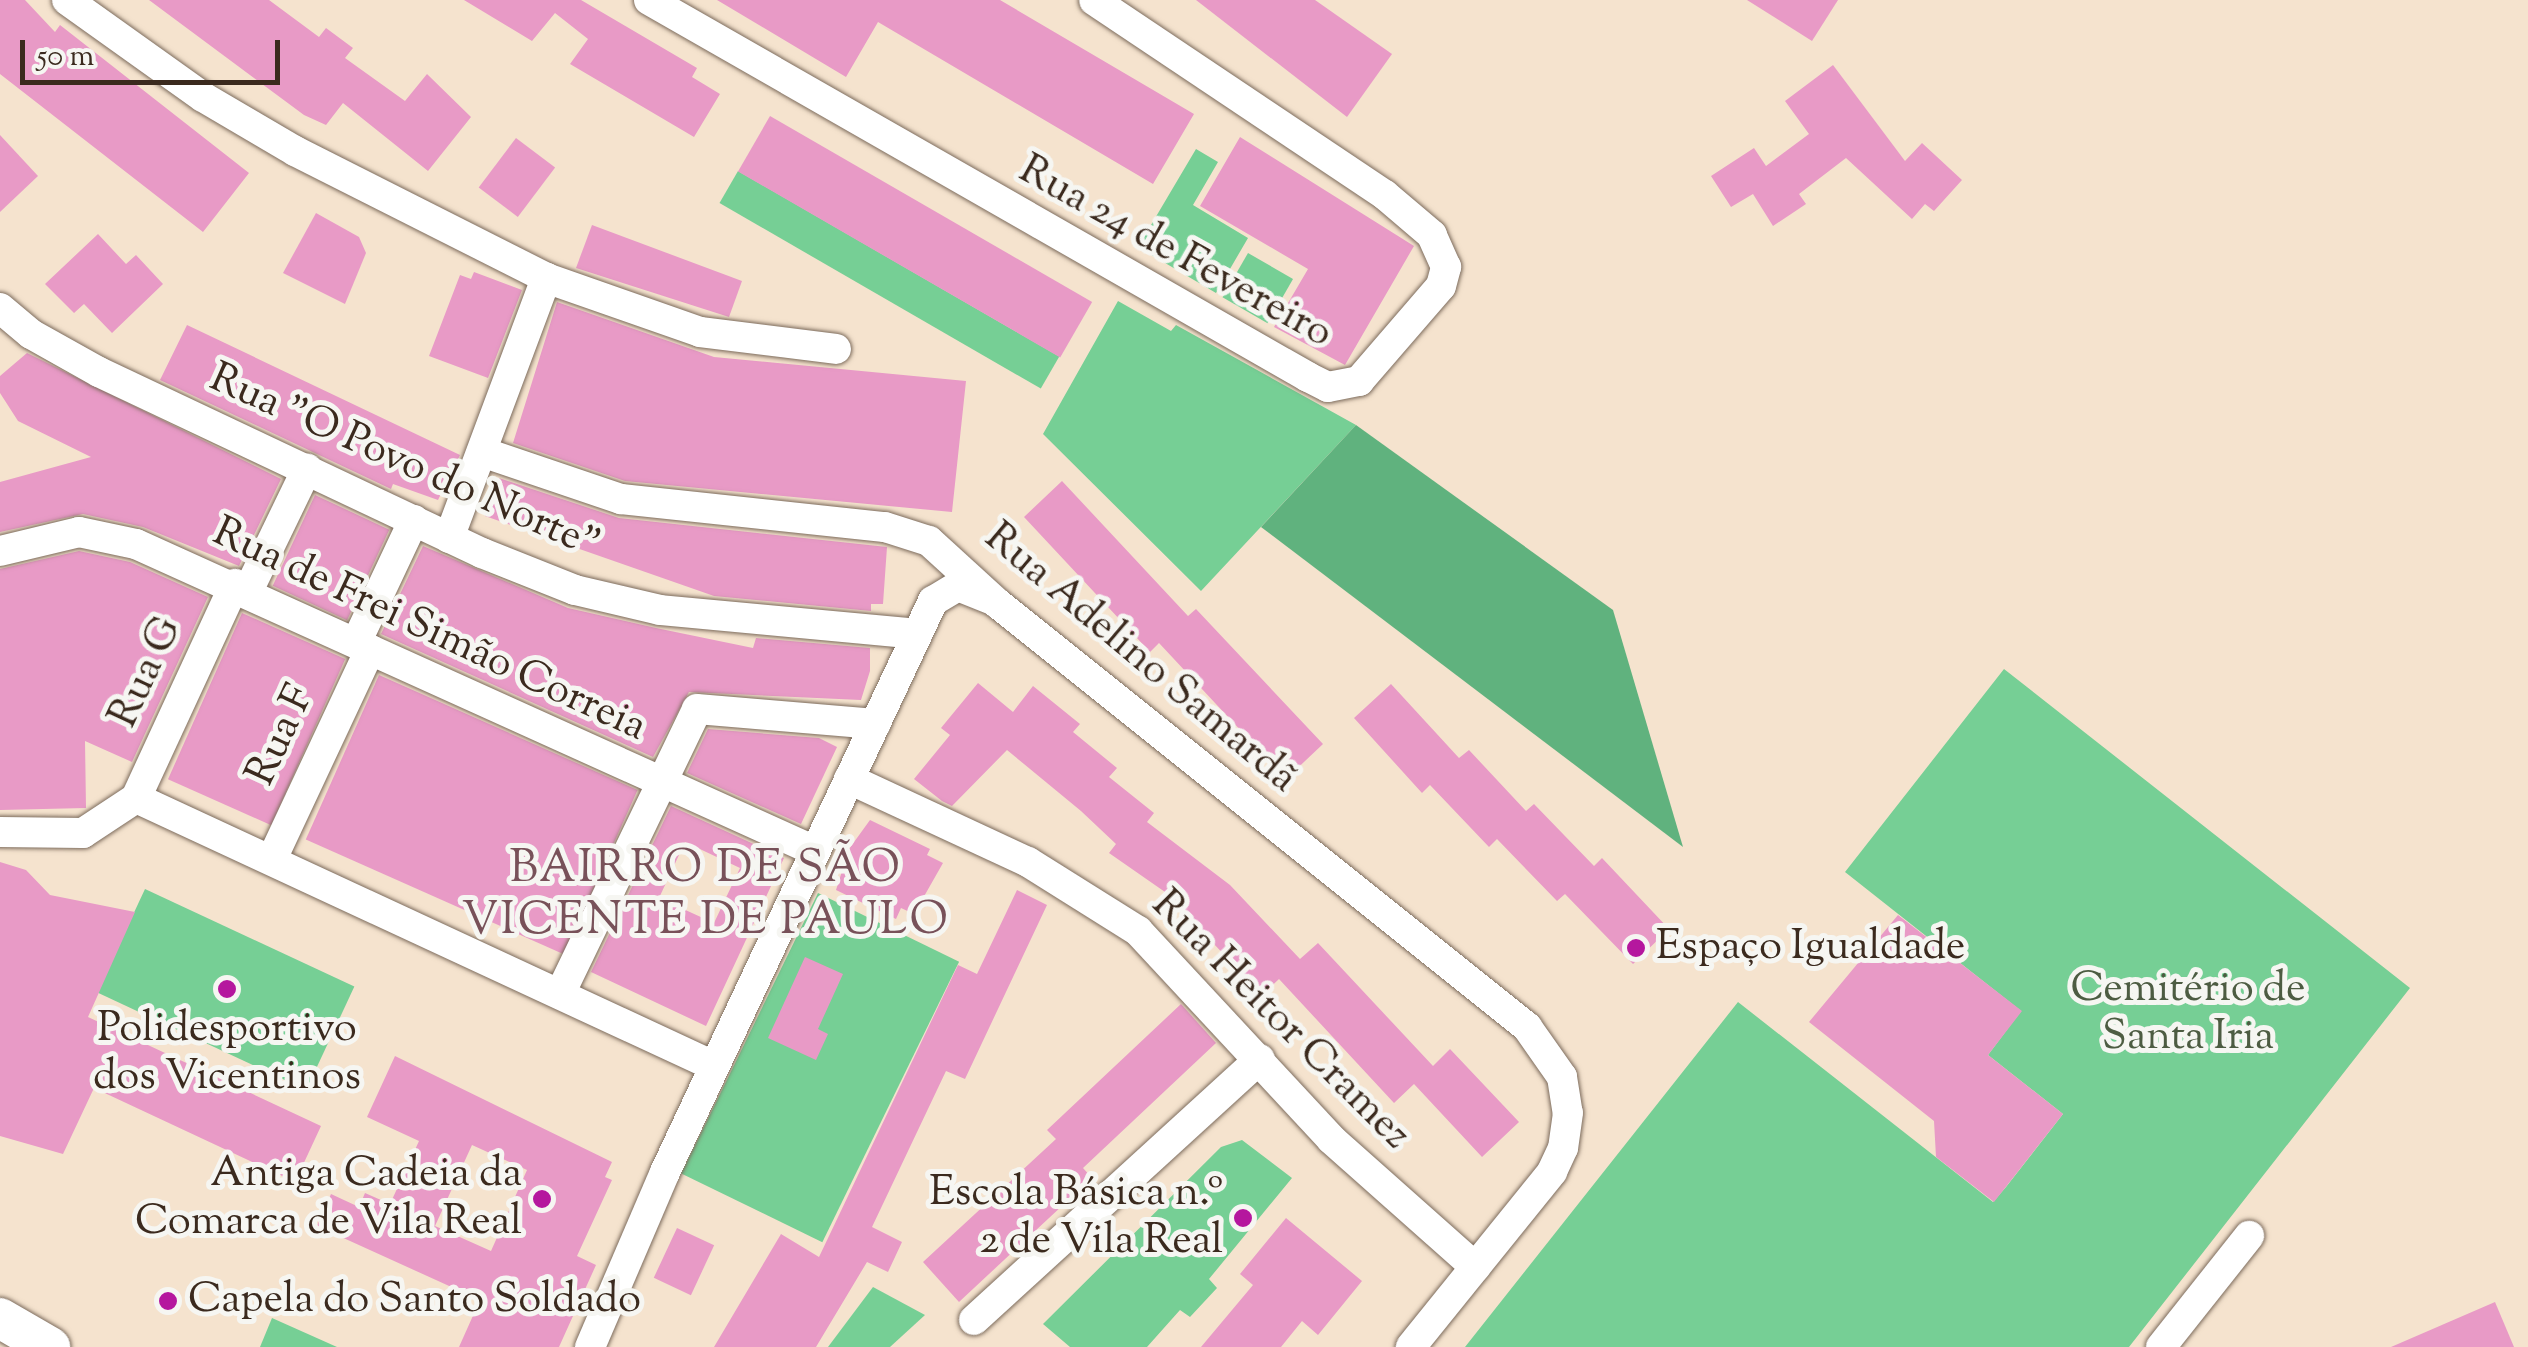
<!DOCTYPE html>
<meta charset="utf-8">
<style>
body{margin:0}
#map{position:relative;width:2528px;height:1347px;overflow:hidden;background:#f5e3ce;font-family:"Sorts Mill Goudy",serif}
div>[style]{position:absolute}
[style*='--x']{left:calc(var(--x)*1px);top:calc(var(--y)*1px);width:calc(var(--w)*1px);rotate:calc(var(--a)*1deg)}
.green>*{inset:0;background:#76cf95;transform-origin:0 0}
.forest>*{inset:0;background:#60b27e}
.building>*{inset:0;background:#e89ac6;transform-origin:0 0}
.roads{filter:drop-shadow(0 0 2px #7c6b5c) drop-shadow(0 0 2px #7c6b5c)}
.street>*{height:30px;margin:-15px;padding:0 15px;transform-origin:15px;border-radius:15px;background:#fff}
.secondary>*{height:40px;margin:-20px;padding:0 20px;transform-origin:20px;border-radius:20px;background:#fff}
.dots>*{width:28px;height:28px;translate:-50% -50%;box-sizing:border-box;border:5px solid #f6f6f2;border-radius:50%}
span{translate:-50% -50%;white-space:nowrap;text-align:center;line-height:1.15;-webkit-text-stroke:10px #f6f6f2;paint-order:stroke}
.street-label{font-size:42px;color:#3b2a1e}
.poi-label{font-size:42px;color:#3b2a1e}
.left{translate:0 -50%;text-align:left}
.right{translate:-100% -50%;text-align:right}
.park-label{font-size:42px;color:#4d5c42}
.neighbourhood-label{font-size:45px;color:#785159;letter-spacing:2.5px}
.scale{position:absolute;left:20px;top:40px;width:260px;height:45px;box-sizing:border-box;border:5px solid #3b2a1e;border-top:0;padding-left:12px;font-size:30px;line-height:35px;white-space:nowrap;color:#3b2a1e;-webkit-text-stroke:8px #f6f6f2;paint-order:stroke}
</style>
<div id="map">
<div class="green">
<i style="clip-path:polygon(1196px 149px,1218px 162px,1193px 205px,1248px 238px,1216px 293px,1138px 247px)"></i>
<i style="left:738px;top:171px;width:371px;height:37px;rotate:30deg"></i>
<i style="left:1248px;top:253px;width:52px;height:51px;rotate:30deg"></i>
<i style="clip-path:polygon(1118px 301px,1171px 331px,1176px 325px,1356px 425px,1201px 591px,1043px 434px)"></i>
<i style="clip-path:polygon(2004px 669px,2410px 988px,2129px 1347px,1465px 1347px,1738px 1002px,1993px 1202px,2006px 1187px,2063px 1114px,1988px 1055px,2021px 1011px,1845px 872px)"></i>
<i style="left:145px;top:889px;width:231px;height:114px;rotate:25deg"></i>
<i style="left:818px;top:893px;width:157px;height:312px;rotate:26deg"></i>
<i style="clip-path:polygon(1242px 1140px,1292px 1178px,1209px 1279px,1217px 1288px,1190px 1317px,1180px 1310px,1147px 1347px,1070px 1347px,1043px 1324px,1221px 1147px)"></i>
<i style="clip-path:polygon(873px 1287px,925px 1315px,890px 1347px,828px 1347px)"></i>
<i style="clip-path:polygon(272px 1318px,337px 1347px,260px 1347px)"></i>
</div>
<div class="forest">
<i style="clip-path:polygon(1356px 425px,1613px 610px,1683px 847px,1261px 527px)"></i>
</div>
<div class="building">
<i style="clip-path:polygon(0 0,25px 0,55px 32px,60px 25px,249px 173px,203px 232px,0 74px)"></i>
<i style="clip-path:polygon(149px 0,269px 0,319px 37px,326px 28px,353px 48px,345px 58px,405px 101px,427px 74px,471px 117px,428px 171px,343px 103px,326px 125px,304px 115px)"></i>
<i style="clip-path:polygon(464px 0,581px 0,697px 68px,692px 77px,720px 94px,694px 137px,570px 64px,588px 39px,555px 13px,532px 41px)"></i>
<i style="clip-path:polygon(717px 0,1000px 0,1194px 114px,1153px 184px,878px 22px,846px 77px)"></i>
<i style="clip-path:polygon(1196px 0,1315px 0,1392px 54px,1347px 117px)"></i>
<i style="clip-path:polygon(1747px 0,1838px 0,1812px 41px)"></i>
<i style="clip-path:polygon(1833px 65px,1905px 161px,1922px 143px,1962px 180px,1934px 211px,1925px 204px,1912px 219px,1846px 158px,1799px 194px,1806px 204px,1773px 226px,1753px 194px,1731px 207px,1711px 176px,1754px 148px,1766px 166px,1809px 134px,1785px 101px)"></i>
<i style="left:770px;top:116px;width:372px;height:64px;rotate:30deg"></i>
<i style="clip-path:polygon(0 135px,38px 176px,0 212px)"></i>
<i style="clip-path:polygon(1240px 137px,1414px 246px,1345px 365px,1274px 327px,1308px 269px,1200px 206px)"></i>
<i style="left:516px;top:138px;width:49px;height:62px;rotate:37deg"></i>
<i style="clip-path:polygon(316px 213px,359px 237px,366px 253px,345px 304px,283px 273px)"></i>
<i style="clip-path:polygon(592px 225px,742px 281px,729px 317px,576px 268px)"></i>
<i style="clip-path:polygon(98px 234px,126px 264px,136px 255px,163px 284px,112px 333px,84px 304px,74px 313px,45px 284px)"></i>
<i style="clip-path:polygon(474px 272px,522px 290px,488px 378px,429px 356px,460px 275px,471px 279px)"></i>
<i style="clip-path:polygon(557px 302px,714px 357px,966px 381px,952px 512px,625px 481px,513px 443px)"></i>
<i style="clip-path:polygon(187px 325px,460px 455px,438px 500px,393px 484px,391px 489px,160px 380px)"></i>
<i style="clip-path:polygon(27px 353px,281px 479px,239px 566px,143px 527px,83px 514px,0 532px,0 482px,91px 457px,18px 421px,0 393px,0 376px)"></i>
<i style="clip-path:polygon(499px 478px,619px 518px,887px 547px,883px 604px,871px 604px,871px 611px,714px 596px,485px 516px)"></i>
<i style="clip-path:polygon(1062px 481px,1188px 616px,1196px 609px,1323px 744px,1286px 779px,1159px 643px,1150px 652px,1024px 517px)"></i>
<i style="left:315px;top:495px;width:82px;height:100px;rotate:25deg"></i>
<i style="clip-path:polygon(423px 546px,568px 608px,656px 628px,753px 648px,756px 638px,870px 648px,870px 671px,861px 700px,689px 692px,653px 757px,381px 634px)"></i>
<i style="clip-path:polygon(79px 551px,130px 562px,208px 597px,132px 762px,85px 741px,86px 808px,0 810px,0 569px)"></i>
<i style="left:242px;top:613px;width:113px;height:182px;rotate:24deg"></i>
<i style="left:379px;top:675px;width:283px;height:180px;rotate:24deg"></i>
<i style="clip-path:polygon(978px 683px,1013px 712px,1033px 686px,1080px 724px,1073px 732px,1117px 768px,1109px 777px,1154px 813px,1147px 822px,1230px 885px,1300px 959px,1318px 943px,1433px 1066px,1450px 1049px,1519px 1122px,1482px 1157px,1414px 1084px,1394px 1103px,1279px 979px,1262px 995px,1165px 892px,1109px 853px,1116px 844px,1081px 811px,1007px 750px,952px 806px,942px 801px,914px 779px,950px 735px,941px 728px)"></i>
<i style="clip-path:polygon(1391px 684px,1459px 758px,1469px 750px,1526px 811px,1534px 804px,1594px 866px,1602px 858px,1669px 929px,1633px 964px,1565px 894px,1557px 901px,1497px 839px,1489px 847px,1430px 785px,1422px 793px,1354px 718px)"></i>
<i style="clip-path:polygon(708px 729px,819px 738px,837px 747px,801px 824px,687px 773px)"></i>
<i style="clip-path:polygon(evenodd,671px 806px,784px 858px,706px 1026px,591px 972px,671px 806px,685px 842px,740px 868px,714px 923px,659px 898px,685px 842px)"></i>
<i style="clip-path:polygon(870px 820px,930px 849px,927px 855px,943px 863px,914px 914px,901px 908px,896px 919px,836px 890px,849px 849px)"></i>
<i style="clip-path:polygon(0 862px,26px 870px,50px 895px,135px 912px,88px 1017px,321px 1126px,295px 1182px,94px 1088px,63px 1154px,0 1136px)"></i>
<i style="clip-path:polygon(1017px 890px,1047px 905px,965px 1079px,946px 1071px,872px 1227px,902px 1242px,888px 1272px,867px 1262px,816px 1347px,714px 1347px,781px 1234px,819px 1257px,958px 965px,977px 974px)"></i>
<i style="clip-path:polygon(1898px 915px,2022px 1011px,1988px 1055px,2063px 1114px,1994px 1202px,1936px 1157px,1934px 1121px,1809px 1022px)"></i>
<i style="clip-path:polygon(805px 957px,843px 974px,818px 1029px,828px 1034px,816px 1060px,768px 1038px)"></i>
<i style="clip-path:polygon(1181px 1004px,1216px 1043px,1083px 1168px,1092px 1178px,959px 1302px,923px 1262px,1056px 1139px,1047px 1130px)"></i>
<i style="clip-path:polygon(evenodd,395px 1056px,612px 1162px,605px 1177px,612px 1180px,577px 1256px,596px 1265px,559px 1347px,459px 1347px,480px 1300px,317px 1226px,331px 1194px,359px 1207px,365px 1193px,390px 1204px,419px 1141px,367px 1117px,395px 1056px,472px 1145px,527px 1170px,491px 1251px,435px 1226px,472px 1145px)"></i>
<i style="clip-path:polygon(1286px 1218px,1362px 1281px,1318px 1335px,1302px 1321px,1281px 1347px,1201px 1347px,1253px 1285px,1240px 1274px)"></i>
<i style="left:677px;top:1228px;width:41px;height:55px;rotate:25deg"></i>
<i style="clip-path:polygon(2495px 1302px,2514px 1347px,2391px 1347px)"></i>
</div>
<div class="roads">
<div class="street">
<i style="--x:67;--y:0;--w:167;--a:35.5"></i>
<i style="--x:203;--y:97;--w:107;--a:30.4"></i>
<i style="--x:295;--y:151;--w:281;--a:26.8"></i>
<i style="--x:546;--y:278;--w:163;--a:19.3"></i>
<i style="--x:700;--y:332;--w:137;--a:7.1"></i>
<i style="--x:649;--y:0;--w:759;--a:29.77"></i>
<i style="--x:1308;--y:377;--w:22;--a:27"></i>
<i style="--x:1328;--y:387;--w:32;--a:-11"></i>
<i style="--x:1359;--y:381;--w:125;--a:-49.2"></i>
<i style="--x:1441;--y:286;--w:20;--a:-75"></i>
<i style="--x:1446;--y:267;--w:35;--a:-114"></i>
<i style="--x:1432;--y:235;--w:62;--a:-139.6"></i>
<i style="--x:1385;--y:195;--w:350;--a:-146.2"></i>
<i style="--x:0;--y:308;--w:40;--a:40"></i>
<i style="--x:31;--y:334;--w:78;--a:29.2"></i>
<i style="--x:99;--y:372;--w:424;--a:25.3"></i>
<i style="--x:482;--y:553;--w:100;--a:21.7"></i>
<i style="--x:575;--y:590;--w:87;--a:13.2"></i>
<i style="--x:660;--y:610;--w:258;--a:5.3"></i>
<i style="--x:485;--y:453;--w:144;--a:18.7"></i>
<i style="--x:621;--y:499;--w:265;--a:6.1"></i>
<i style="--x:885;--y:527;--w:46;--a:17.7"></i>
<i style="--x:929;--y:541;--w:92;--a:42.4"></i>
<i style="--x:997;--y:603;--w:679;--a:38.66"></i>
<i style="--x:1527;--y:1027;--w:61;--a:55"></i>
<i style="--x:1562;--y:1077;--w:36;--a:81"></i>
<i style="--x:1568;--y:1113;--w:35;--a:98"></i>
<i style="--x:1563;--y:1148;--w:26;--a:115"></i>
<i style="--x:1552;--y:1172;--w:225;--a:128.9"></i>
<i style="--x:449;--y:538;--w:278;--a:-69.5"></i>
<i style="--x:0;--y:551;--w:81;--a:-13.5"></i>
<i style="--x:79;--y:532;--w:58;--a:11.9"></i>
<i style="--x:136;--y:544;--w:745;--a:24.33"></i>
<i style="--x:248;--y:591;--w:136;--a:-64.2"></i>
<i style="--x:356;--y:643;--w:136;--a:-64.8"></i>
<i style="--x:849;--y:779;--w:197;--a:24.9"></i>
<i style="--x:1028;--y:862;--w:130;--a:32.1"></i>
<i style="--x:1138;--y:931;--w:284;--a:47.1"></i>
<i style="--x:1331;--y:1139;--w:193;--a:41.6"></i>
<i style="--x:136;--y:798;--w:637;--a:24.88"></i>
<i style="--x:136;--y:798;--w:236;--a:-65.2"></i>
<i style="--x:0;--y:832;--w:83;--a:0.7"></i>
<i style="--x:83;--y:833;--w:64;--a:-33.4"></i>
<i style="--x:272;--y:859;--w:231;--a:-64.9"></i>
<i style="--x:560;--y:994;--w:316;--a:-64.3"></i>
<i style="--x:697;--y:709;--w:179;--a:4.8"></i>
<i style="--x:974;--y:1320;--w:387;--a:-42.4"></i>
<i style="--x:590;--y:1347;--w:190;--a:-66.8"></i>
<i style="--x:665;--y:1172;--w:631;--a:-64.86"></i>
<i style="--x:933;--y:601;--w:29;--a:-31"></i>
<i style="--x:958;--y:586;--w:35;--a:22"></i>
<i style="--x:2161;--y:1347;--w:142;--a:-51.6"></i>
</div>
<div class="secondary">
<i style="--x:0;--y:1318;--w:58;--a:30.1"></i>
</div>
</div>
<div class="dots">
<i style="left:1636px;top:948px;background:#b5179e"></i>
<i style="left:227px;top:989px;background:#b5179e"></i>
<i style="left:542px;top:1199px;background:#b5179e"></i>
<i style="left:1243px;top:1218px;background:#b5179e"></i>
<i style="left:168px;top:1301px;background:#b5179e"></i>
</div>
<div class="street-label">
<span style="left:1175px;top:253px;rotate:29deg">Rua 24 de Fevereiro</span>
<span style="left:404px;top:463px;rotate:24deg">Rua "O Povo do Norte"</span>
<span style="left:429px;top:631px;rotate:25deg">Rua de Frei Simão Correia</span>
<span style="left:1140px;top:659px;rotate:40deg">Rua Adelino Samardã</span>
<span style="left:147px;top:673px;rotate:-65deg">Rua G</span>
<span style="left:282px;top:736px;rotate:-65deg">Rua F</span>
<span style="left:1280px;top:1021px;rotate:45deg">Rua Heitor Cramez</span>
</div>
<div class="poi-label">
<span class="left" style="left:1656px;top:948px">Espaço Igualdade</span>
<span style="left:227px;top:1054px">Polidesportivo<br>dos Vicentinos</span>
<span class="right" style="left:522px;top:1199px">Antiga Cadeia da<br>Comarca de Vila Real</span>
<span class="right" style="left:1223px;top:1218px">Escola Básica n.º<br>2 de Vila Real</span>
<span class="left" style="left:188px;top:1301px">Capela do Santo Soldado</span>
</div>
<div class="park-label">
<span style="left:2188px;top:1014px">Cemitério de<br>Santa Iria</span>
</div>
<div class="neighbourhood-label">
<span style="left:706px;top:897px">BAIRRO DE SÃO<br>VICENTE DE PAULO</span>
</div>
<div class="scale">50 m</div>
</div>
